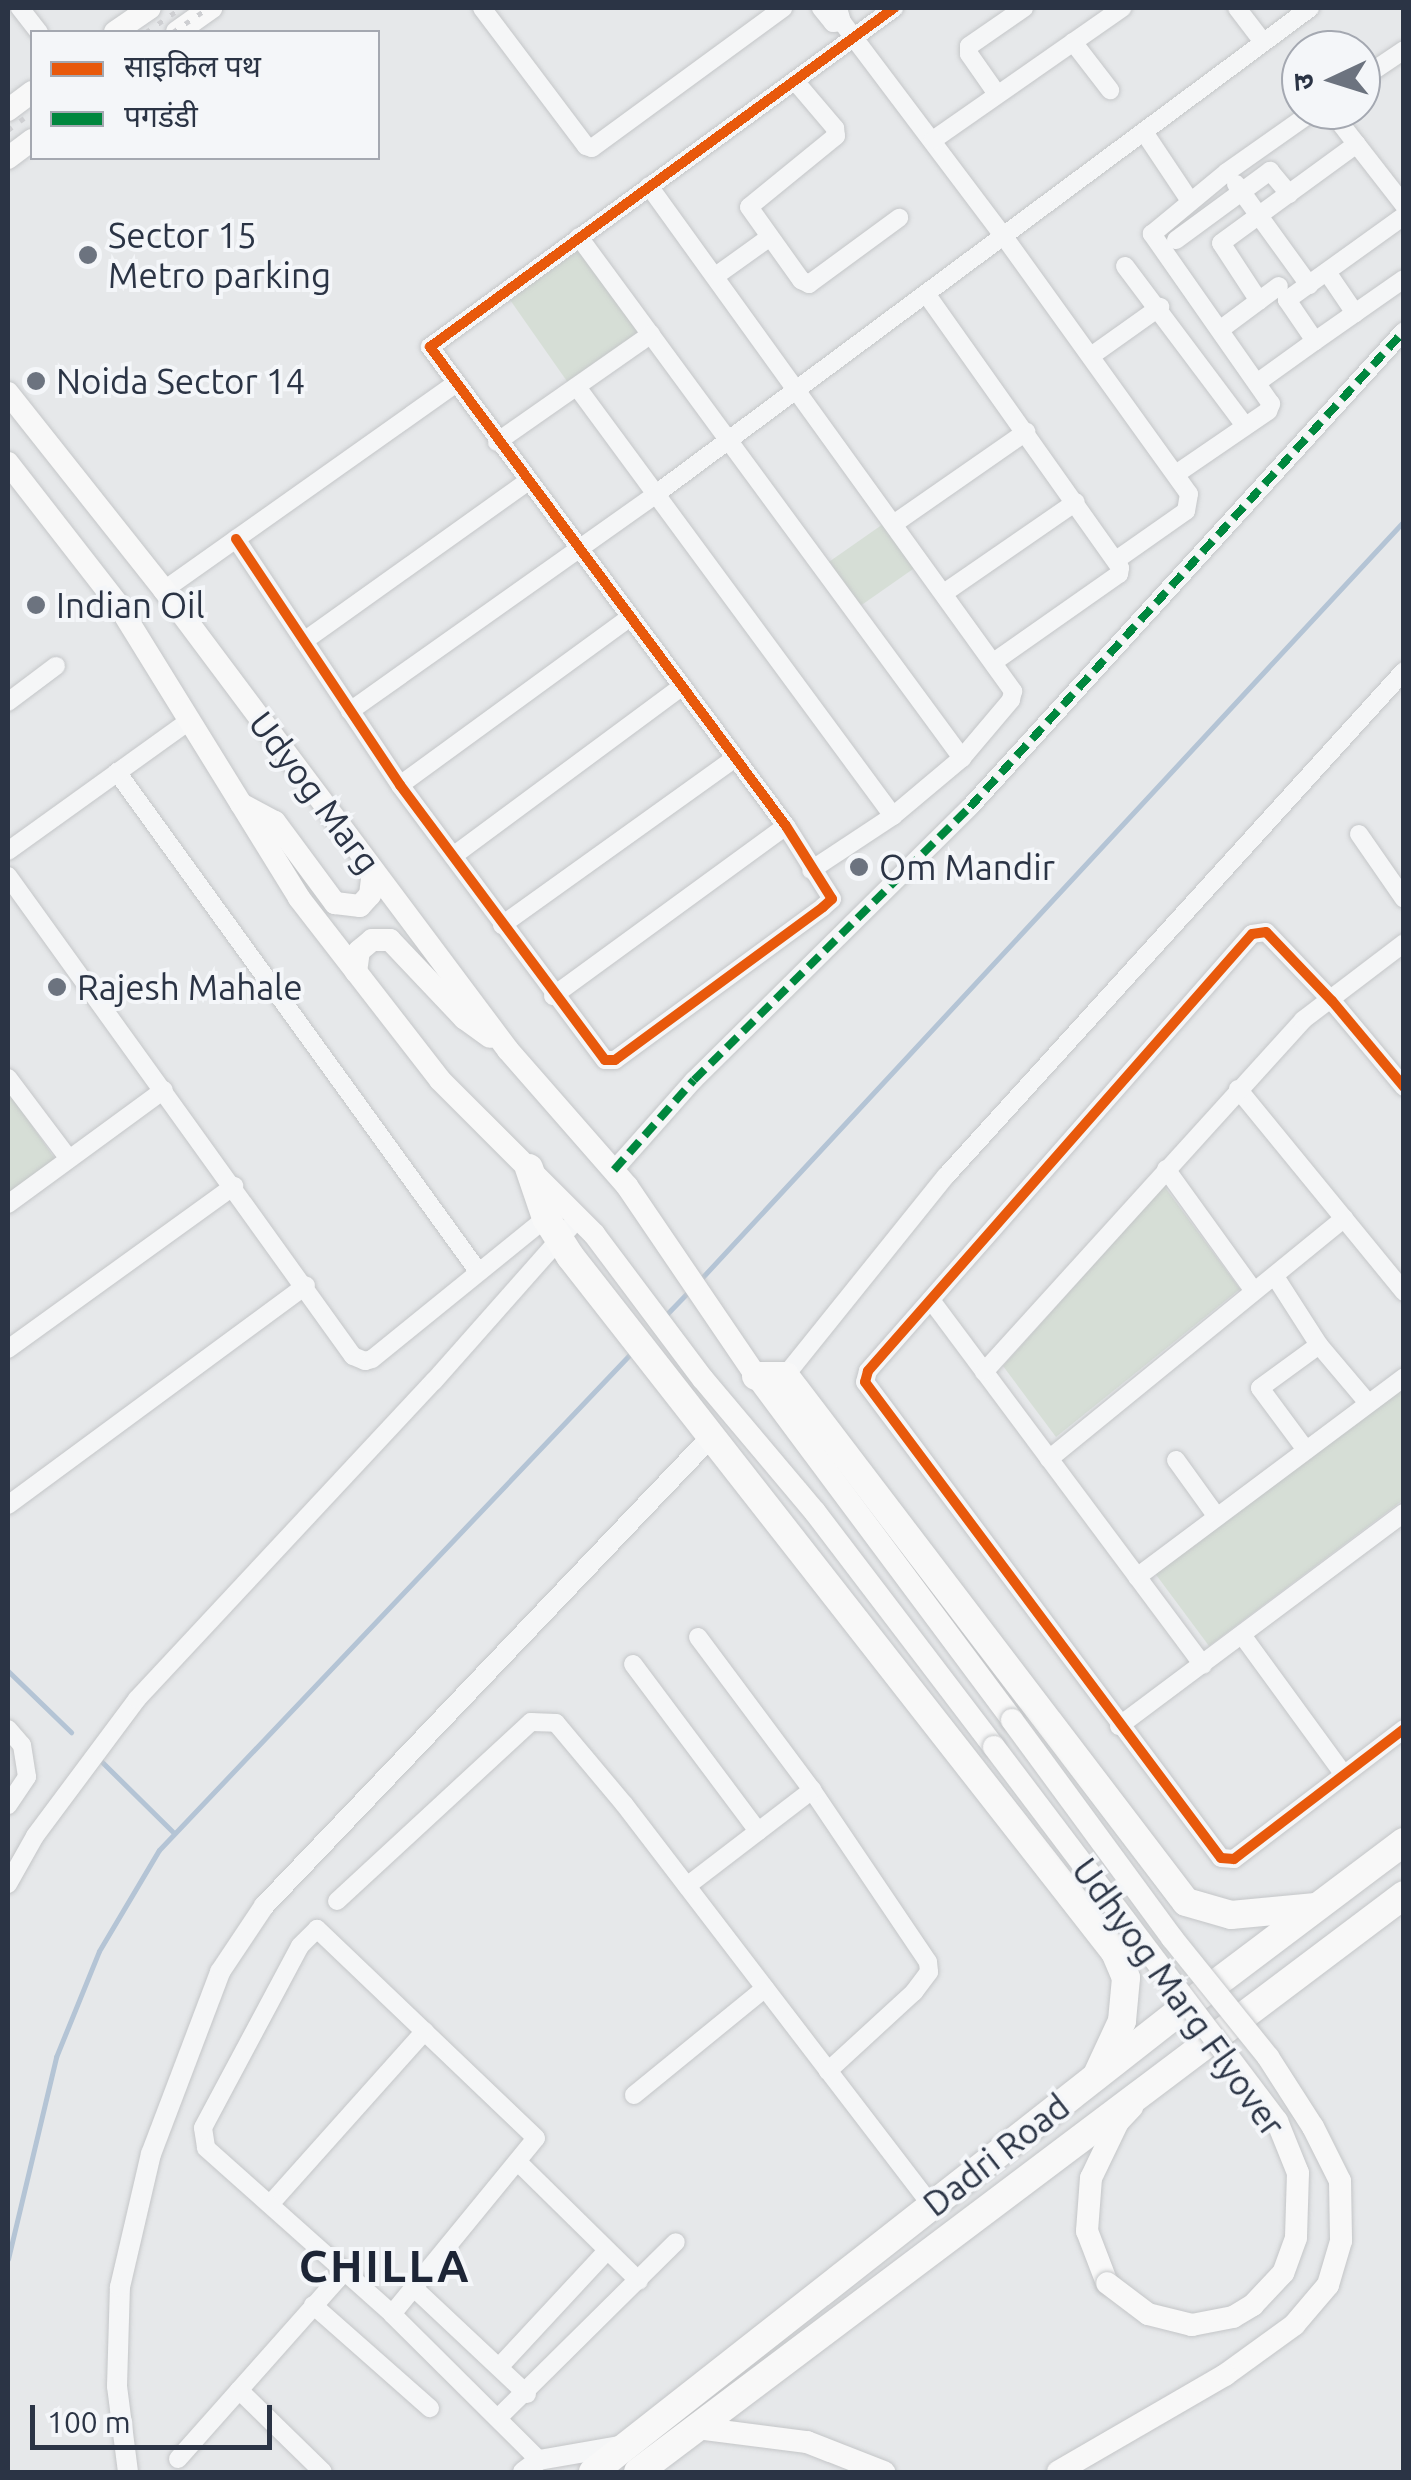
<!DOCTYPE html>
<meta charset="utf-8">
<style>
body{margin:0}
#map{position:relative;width:1411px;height:2480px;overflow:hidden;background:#e6e8ea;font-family:Ubuntu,"Noto Sans Devanagari",sans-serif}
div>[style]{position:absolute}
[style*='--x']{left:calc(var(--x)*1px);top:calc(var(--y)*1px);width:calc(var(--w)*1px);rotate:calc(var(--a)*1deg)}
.green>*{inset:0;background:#d6ded6;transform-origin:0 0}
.stream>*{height:5px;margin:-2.5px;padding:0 2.5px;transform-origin:2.5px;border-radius:2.5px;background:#b4c4d5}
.roads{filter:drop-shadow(0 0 2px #c4c6c8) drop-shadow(0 0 2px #c4c6c8)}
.minor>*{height:18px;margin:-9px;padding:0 9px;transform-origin:9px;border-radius:9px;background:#f5f6f7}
.tertiary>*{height:20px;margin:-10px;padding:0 10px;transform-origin:10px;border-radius:10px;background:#f5f6f7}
.secondary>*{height:22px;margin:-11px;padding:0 11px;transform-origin:11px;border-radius:11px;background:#f8f8f8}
.trunk>*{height:28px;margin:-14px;padding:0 14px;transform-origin:14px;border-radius:14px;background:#f8f8f8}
.rail>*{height:5px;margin-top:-2.5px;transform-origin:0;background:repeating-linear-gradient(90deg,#cecfd2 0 5px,transparent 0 15px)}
.bridges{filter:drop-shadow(0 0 2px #c4c6c8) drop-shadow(0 0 2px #c4c6c8)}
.secondary-bridge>*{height:22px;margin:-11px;padding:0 11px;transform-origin:11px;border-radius:11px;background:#f8f8f8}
.quiet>*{height:8px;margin-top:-4px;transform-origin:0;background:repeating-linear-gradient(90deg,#00873e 0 15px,transparent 0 23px)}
.cycleway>*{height:10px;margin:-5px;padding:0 5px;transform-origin:5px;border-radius:5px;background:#e8590c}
.dots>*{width:28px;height:28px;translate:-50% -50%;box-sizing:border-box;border:5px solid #f4f6f9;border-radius:50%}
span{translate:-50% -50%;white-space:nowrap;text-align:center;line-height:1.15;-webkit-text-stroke:8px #f4f6f9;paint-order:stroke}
.poi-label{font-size:35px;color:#2b3445}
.left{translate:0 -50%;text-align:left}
.street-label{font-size:35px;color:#2b3445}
.district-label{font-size:45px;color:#1d2536;font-weight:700;letter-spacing:2.5px}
.frame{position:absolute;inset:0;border:10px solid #2b3445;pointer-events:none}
.legend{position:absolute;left:30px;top:30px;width:350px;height:130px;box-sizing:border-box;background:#f4f6f9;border:2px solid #a4a8b1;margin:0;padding:12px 18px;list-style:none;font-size:30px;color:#2b3445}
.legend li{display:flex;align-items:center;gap:20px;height:50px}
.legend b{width:50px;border:2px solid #a4a8b1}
.north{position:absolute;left:1281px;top:30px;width:100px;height:100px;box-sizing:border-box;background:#f4f6f9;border:2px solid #a4a8b1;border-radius:50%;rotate:266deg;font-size:28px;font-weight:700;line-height:40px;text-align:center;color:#2b3445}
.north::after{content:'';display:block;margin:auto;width:35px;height:45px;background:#6c737f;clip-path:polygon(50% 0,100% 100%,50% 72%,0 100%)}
.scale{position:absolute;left:30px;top:2405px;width:242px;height:45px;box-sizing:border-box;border:5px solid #2b3445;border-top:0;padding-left:12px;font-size:30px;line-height:35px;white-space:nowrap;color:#2b3445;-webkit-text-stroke:8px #f4f6f9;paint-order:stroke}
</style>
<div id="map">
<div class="green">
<i style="left:578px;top:240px;width:113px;height:90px;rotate:55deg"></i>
<i style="left:886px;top:522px;width:54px;height:72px;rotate:55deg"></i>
<i style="clip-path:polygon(8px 1091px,55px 1159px,8px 1193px)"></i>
<i style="clip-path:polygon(1164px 1186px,1240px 1289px,1056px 1437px,1003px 1366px)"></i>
<i style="clip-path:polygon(1403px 1385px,1403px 1500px,1209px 1646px,1154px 1572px)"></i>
</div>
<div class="stream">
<i style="--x:698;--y:1282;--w:1038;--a:-47.15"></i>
<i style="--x:663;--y:1318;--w:39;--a:-46"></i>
<i style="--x:8;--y:1671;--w:88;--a:44.1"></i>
<i style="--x:101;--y:1761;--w:100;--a:44.6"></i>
<i style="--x:8;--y:2259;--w:208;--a:-76.6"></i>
<i style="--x:56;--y:2057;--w:114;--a:-67.9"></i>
<i style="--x:99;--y:1951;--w:117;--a:-59.3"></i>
<i style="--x:159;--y:1850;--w:687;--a:-46.47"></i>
</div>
<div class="roads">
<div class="minor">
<i style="--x:20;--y:8;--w:31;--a:52"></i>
<i style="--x:482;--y:8;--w:173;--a:53"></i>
<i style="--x:586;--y:146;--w:6;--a:18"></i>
<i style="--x:592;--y:148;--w:237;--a:-36.2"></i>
<i style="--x:821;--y:8;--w:19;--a:51"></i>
<i style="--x:833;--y:23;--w:9;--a:-6"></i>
<i style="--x:838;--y:8;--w:15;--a:74"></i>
<i style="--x:842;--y:22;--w:271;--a:53"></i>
<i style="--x:1005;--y:238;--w:315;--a:54.3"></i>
<i style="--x:1189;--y:494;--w:17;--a:100"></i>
<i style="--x:1186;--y:511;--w:85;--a:145"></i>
<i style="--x:1237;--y:8;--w:43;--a:52.6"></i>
<i style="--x:1073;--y:42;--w:61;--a:52.4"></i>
<i style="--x:1361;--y:79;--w:52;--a:-34"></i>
<i style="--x:795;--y:81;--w:62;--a:49.6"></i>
<i style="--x:835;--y:128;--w:8;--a:83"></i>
<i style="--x:836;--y:136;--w:112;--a:140.8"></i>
<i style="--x:749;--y:207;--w:90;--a:54.5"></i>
<i style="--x:801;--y:280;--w:9;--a:27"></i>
<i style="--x:809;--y:284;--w:112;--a:-36.3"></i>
<i style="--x:997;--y:94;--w:49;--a:-125"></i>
<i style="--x:969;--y:54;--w:8;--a:-90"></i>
<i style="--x:969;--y:46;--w:67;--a:-34.6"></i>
<i style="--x:1330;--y:110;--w:120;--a:52.1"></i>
<i style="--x:1144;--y:132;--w:83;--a:56.3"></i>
<i style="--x:933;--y:140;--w:231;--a:-34.9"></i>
<i style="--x:1236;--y:184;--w:125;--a:54.1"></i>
<i style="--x:649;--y:186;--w:623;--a:54.22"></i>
<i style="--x:1013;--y:691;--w:9;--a:103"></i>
<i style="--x:1011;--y:700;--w:76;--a:130.2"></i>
<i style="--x:962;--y:758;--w:90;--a:140"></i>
<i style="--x:893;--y:816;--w:98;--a:146.6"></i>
<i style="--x:579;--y:237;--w:647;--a:53.68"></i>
<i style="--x:1176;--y:240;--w:117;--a:-36.3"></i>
<i style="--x:1270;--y:171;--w:30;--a:50"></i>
<i style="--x:1125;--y:266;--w:200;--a:53.1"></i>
<i style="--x:1327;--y:272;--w:50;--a:55.7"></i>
<i style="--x:717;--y:275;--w:65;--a:-35.6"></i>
<i style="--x:927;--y:295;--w:334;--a:54.7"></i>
<i style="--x:1120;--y:568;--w:6;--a:99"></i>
<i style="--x:1119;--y:574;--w:153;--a:144.9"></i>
<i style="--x:1259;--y:301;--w:69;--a:-123.2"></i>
<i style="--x:1221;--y:243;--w:168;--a:-36.1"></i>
<i style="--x:1221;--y:329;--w:72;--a:-36.6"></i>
<i style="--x:1315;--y:341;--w:108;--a:-34.9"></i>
<i style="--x:1091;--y:356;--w:85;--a:-35.4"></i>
<i style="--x:1258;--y:382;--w:70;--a:-35.7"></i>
<i style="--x:1315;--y:341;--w:50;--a:-124.3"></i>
<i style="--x:1287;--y:300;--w:144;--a:-35.7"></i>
<i style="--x:577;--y:387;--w:533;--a:53.62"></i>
<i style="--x:497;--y:442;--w:188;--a:-35"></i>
<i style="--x:1176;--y:474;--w:112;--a:-34.4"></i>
<i style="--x:1268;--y:411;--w:8;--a:-67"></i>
<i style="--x:1271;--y:404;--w:208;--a:-125"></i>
<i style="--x:1152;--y:234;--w:97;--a:-39.6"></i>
<i style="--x:1227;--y:172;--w:108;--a:-35.2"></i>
<i style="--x:895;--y:523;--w:160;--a:-34.8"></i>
<i style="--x:236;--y:539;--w:296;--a:56.3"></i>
<i style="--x:400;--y:785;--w:343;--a:53.3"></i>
<i style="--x:605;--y:1060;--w:10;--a:0"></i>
<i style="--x:615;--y:1060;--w:258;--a:-36.3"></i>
<i style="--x:823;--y:907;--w:12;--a:-42"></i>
<i style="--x:832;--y:899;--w:86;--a:-122.2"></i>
<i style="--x:786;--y:826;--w:597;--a:-126.62"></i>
<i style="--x:430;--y:347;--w:575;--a:-36.15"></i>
<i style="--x:164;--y:590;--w:355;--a:-35.3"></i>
<i style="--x:944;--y:593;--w:160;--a:-34.6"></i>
<i style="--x:304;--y:641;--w:274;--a:-35.5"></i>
<i style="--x:8;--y:702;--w:60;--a:-36.9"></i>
<i style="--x:350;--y:711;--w:375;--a:-35.3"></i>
<i style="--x:656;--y:494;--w:815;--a:-36.62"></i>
<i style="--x:117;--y:772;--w:616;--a:54.12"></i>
<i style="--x:400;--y:785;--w:283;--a:-36.1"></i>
<i style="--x:1359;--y:834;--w:79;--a:55.3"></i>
<i style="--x:8;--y:851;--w:223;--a:-35.7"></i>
<i style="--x:453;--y:856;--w:284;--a:-36.5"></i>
<i style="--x:8;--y:876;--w:591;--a:54.29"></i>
<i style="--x:353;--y:1356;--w:13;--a:23"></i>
<i style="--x:365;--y:1361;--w:7;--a:-16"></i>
<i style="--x:372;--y:1359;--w:224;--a:-39"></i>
<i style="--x:502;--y:925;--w:287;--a:-35.6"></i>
<i style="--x:553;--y:996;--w:288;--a:-36.1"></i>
<i style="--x:8;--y:1078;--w:101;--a:53"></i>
<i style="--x:1404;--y:1087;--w:112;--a:-129.9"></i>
<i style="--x:1332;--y:1001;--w:95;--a:-133.7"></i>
<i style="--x:1266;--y:932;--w:14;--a:172"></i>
<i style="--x:1252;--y:934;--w:582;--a:131.31"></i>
<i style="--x:868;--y:1371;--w:11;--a:105"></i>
<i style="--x:865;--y:1382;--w:594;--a:53.21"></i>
<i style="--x:1221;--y:1858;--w:13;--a:4"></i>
<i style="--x:1234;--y:1859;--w:214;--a:-37.4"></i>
<i style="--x:1238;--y:1089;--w:262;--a:50.7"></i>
<i style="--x:1166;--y:1169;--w:150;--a:54.2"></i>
<i style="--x:614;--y:1170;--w:120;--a:-48.4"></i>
<i style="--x:694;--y:1080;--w:388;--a:-44.7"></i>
<i style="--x:970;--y:807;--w:644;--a:-47.64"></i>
<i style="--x:8;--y:1204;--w:193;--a:-36.2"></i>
<i style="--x:1276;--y:1278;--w:80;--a:57.3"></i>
<i style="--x:1319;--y:1345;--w:76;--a:49.8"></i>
<i style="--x:931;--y:1300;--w:455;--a:53.3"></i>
<i style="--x:8;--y:1349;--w:279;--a:-35.8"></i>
<i style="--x:984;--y:1372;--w:475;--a:-47.8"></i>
<i style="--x:1303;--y:1020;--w:127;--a:-37.3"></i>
<i style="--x:785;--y:1376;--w:257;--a:-51.2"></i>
<i style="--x:946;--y:1176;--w:682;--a:-47.79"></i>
<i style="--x:1306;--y:1450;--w:77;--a:-126.6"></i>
<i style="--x:1260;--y:1388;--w:73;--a:-36.1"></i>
<i style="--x:1049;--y:1459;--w:381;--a:-39.2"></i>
<i style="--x:1176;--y:1460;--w:70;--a:54.3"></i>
<i style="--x:8;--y:1505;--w:370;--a:-36.4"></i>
<i style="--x:1137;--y:1577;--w:334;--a:-36.8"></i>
<i style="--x:1242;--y:1635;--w:173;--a:53.9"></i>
<i style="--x:698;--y:1637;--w:191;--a:53.3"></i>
<i style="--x:812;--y:1790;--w:207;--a:56"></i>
<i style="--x:928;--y:1962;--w:10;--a:84"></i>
<i style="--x:929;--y:1972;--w:25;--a:127"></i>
<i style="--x:914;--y:1992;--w:117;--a:137.4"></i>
<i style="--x:633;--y:1664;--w:209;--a:53.2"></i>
<i style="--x:1119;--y:1726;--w:356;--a:-36.8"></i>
<i style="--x:8;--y:1729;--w:21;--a:49"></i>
<i style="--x:22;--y:1745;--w:32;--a:81"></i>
<i style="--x:27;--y:1777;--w:34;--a:124"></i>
<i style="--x:8;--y:1884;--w:55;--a:-60.6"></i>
<i style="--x:35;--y:1836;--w:171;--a:-53.3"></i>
<i style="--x:137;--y:1699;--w:435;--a:-47"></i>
<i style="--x:434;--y:1381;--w:219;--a:-48.5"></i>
<i style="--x:687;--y:1886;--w:158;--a:-37.5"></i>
<i style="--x:337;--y:1901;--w:264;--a:-42.7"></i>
<i style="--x:531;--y:1722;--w:25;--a:2"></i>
<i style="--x:556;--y:1723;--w:106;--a:50"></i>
<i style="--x:624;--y:1804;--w:506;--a:52.54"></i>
<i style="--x:634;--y:2095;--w:169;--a:-39.2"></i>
<i style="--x:519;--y:2163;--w:168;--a:44.5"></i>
<i style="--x:272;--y:2202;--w:229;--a:-48.2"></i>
<i style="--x:414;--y:2288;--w:155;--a:43.2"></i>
<i style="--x:313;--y:2305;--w:156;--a:41.4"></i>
<i style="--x:392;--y:2314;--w:227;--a:-50.7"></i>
<i style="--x:536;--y:2138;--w:303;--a:-136.3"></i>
<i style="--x:317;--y:1929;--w:24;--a:135"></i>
<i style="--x:300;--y:1946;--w:206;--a:118.1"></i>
<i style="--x:203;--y:2128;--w:20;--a:81"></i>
<i style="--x:206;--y:2148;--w:249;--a:41.7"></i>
<i style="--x:392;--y:2314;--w:207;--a:44.8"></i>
<i style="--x:500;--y:2366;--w:157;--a:-47.1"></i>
<i style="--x:239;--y:2390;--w:117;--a:44.3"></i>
<i style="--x:498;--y:2418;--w:250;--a:-44.7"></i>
<i style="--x:178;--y:2459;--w:251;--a:-48.4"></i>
</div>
<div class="tertiary">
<i style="--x:128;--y:2472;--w:87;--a:-97.3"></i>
<i style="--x:117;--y:2386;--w:99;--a:-88.3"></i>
<i style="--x:120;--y:2287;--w:137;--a:-76.9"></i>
<i style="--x:151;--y:2154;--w:195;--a:-69.2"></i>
<i style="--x:220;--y:1972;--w:79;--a:-56.3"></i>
<i style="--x:264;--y:1906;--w:648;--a:-46.38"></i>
<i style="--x:523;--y:2472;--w:20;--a:-37"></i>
<i style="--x:539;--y:2460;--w:87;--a:-9.9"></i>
</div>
<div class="secondary">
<i style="--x:115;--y:32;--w:42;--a:-34.4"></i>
<i style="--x:177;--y:32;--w:42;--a:-35.2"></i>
<i style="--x:8;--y:110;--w:30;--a:-37"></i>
<i style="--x:8;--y:158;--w:30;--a:-37"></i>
<i style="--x:8;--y:393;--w:251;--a:51.6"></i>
<i style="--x:164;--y:590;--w:574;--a:53.21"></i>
<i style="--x:508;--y:1050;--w:181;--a:48.8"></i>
<i style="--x:627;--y:1186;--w:230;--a:55.8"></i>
<i style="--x:756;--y:1376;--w:429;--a:53.3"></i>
<i style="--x:8;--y:463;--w:177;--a:52.1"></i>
<i style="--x:117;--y:603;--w:347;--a:58.3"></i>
<i style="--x:299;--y:898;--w:230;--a:52.2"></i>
<i style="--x:440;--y:1080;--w:218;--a:45"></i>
<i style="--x:594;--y:1234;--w:181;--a:53.1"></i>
<i style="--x:703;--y:1379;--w:174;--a:49.9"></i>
<i style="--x:815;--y:1512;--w:295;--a:52.7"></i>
<i style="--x:241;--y:804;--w:38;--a:28"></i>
<i style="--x:275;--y:822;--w:101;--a:53.5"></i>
<i style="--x:335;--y:903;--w:25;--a:7"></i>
<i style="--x:360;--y:906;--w:15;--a:-48"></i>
<i style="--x:370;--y:895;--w:25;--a:-83"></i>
<i style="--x:356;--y:972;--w:21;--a:-82"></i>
<i style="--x:359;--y:951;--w:17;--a:-40"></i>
<i style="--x:372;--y:940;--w:18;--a:0"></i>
<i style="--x:390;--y:940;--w:108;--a:46.5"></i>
<i style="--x:464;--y:1018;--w:32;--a:36"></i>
<i style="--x:1107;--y:2283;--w:56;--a:-111"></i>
<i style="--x:1087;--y:2231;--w:53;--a:-85.7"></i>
<i style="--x:1091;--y:2178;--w:62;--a:-64.3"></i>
<i style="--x:1118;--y:2122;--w:21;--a:-47"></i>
<i style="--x:697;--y:2428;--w:111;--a:7.3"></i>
<i style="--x:807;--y:2442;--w:83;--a:21.3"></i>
</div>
<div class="trunk">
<i style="--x:529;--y:1168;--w:53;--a:71.2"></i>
<i style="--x:546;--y:1218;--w:45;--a:57.7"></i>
<i style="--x:570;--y:1256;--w:884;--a:51.94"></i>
<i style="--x:1115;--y:1952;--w:28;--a:67"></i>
<i style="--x:1126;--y:1978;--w:43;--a:95.3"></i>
<i style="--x:1122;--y:2021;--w:60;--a:114.8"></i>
<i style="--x:756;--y:1376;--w:29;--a:0"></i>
<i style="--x:785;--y:1376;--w:661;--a:52.68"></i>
<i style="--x:1186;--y:1902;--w:47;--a:16.1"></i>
<i style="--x:1231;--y:1915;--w:85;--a:-5.4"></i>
<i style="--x:593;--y:2472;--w:754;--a:-38.16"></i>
<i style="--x:1186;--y:2006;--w:273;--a:-37"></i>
<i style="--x:638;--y:2472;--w:959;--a:-36.99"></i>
</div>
</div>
<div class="rail">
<i style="--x:146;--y:32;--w:42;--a:-34.4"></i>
<i style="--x:173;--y:32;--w:42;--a:-34.4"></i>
<i style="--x:8;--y:130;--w:30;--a:-37"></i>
</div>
<div class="bridges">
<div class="secondary-bridge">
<i style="--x:1012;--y:1720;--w:270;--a:53.7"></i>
<i style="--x:1172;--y:1938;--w:153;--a:51.1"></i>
<i style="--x:1268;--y:2057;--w:83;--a:57.3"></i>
<i style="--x:1313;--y:2127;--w:60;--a:63.4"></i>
<i style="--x:1340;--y:2181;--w:60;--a:89"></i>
<i style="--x:1341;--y:2241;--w:46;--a:106.5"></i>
<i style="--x:1328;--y:2285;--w:52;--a:130.4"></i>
<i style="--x:1294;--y:2325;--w:85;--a:144.1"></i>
<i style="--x:1225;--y:2375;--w:193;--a:149.9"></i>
<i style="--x:994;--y:1747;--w:469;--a:52.9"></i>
<i style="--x:1277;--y:2121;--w:56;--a:68"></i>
<i style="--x:1298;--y:2173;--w:65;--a:91.8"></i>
<i style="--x:1296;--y:2238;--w:37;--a:110"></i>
<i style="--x:1283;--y:2273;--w:44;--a:133.2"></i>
<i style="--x:1253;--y:2305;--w:23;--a:149"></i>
<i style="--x:1233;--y:2317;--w:42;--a:169"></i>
<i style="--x:1192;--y:2325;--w:45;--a:-166"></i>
<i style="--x:1148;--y:2314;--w:51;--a:-142.9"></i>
</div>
</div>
<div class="quiet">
<i style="--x:614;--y:1170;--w:120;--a:-48.4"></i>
<i style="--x:694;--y:1080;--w:388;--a:-44.7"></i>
<i style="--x:970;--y:807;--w:644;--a:-47.64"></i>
</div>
<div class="cycleway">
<i style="--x:236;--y:539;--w:296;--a:56.3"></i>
<i style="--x:400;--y:785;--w:343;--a:53.3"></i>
<i style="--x:605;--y:1060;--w:10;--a:0"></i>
<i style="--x:615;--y:1060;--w:258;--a:-36.3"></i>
<i style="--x:823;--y:907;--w:12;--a:-42"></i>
<i style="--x:832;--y:899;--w:86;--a:-122.2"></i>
<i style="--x:786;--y:826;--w:597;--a:-126.62"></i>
<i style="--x:430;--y:347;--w:575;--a:-36.15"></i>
<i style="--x:1404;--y:1087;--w:112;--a:-129.9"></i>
<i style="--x:1332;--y:1001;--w:95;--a:-133.7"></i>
<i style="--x:1266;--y:932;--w:14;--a:172"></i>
<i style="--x:1252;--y:934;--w:582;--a:131.31"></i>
<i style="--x:868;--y:1371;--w:11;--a:105"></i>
<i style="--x:865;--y:1382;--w:594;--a:53.21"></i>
<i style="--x:1221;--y:1858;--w:13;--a:4"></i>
<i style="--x:1234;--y:1859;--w:214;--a:-37.4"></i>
</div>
<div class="dots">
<i style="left:88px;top:255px;background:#6c737f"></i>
<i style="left:36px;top:381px;background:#6c737f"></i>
<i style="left:36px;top:605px;background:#6c737f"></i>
<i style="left:859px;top:867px;background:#6c737f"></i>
<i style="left:57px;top:987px;background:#6c737f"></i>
</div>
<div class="poi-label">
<span class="left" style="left:108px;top:255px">Sector 15<br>Metro parking</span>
<span class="left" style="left:56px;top:381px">Noida Sector 14</span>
<span class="left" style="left:56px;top:605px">Indian Oil</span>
<span class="left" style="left:879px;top:867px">Om Mandir</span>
<span class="left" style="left:77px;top:987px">Rajesh Mahale</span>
</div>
<div class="street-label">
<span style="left:315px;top:792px;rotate:53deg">Udyog Marg</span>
<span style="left:1179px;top:1997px;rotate:54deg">Udhyog Marg Flyover</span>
<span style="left:996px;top:2155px;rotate:-38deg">Dadri Road</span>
</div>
<div class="district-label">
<span style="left:385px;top:2266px">CHILLA</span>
</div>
<div class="frame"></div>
<ul class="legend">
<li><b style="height:12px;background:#e8590c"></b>साइकिल पथ</li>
<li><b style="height:12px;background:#00873e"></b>पगडंडी</li>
</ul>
<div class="north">उ</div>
<div class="scale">100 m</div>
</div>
